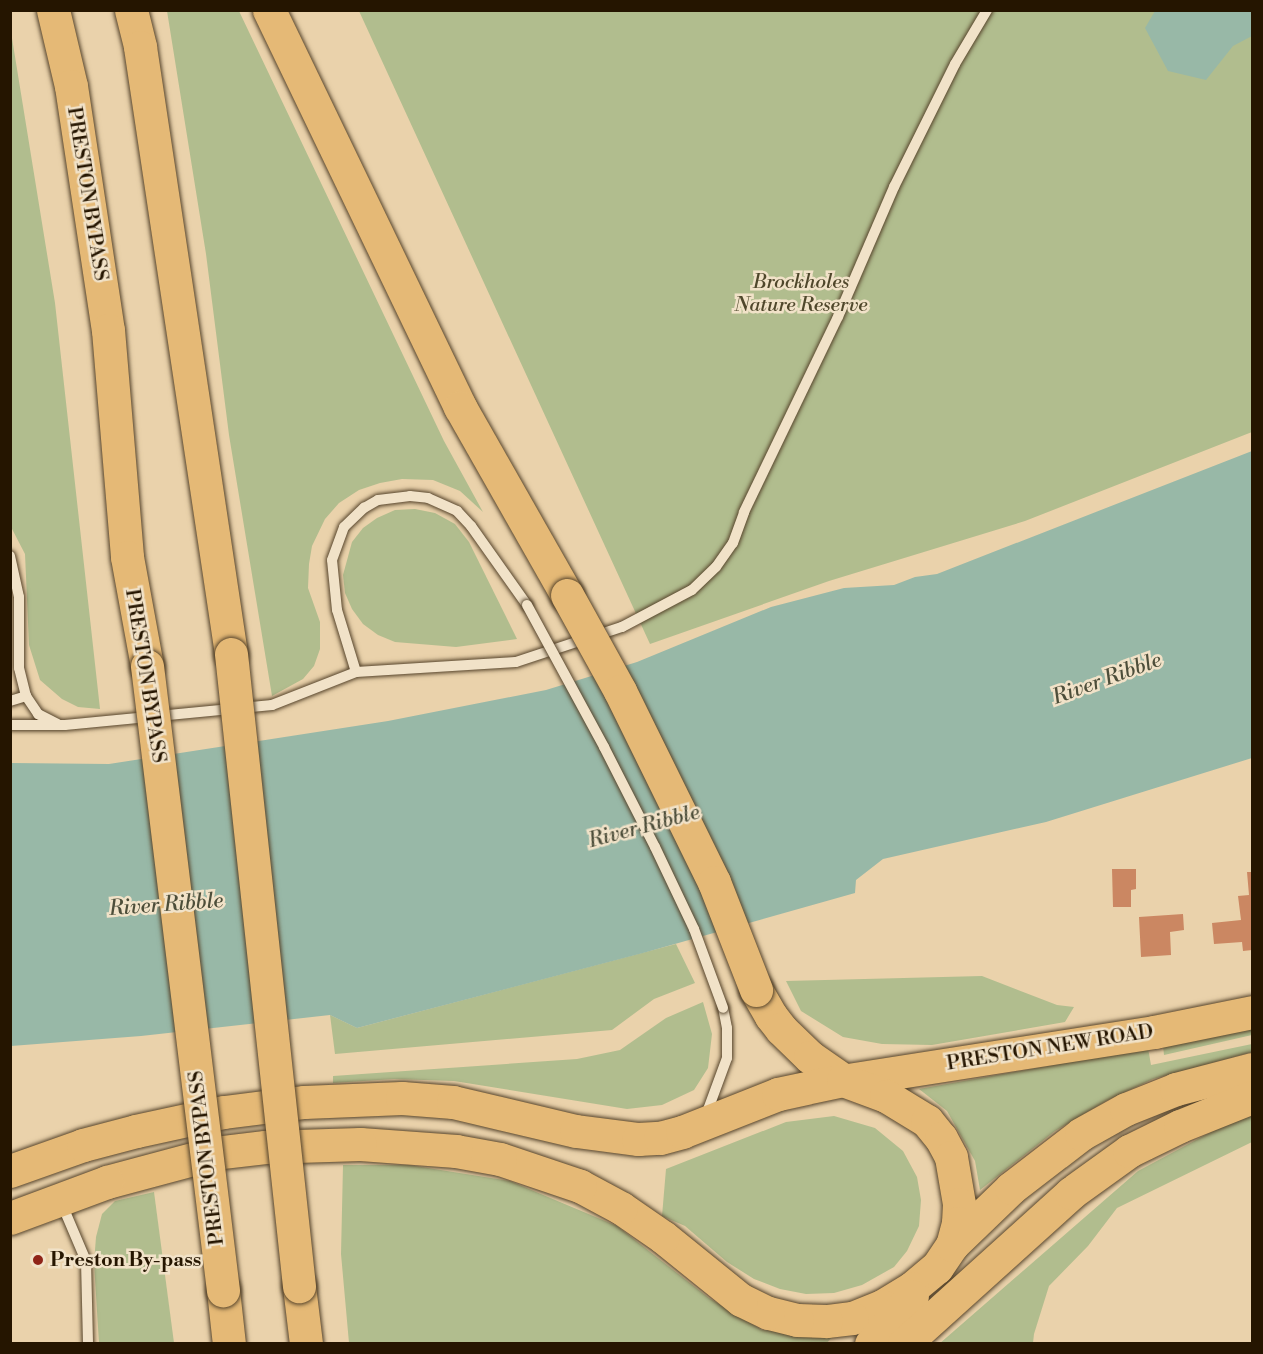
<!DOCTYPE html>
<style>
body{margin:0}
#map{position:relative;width:1263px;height:1354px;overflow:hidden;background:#ead2ab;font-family:"Libre Bodoni",serif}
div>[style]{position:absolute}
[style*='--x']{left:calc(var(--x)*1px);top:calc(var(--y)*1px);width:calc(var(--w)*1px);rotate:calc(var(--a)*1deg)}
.green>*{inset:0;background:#b1bd8e}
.water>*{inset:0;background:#98b8a7}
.building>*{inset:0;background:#cb8762}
.roads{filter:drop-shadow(0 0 2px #56442b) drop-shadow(0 0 2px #56442b)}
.lane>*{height:10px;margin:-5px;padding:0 5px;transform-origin:5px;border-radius:5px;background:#f1e2c8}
.highway>*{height:33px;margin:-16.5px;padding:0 16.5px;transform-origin:16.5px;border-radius:16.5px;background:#e5b976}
.bridges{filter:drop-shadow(0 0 2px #56442b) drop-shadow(0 0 2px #56442b)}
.lane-bridge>*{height:10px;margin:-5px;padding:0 5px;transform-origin:5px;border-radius:5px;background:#f1e2c8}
.highway-bridge>*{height:33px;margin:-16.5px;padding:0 16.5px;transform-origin:16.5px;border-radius:16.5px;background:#e5b976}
.dots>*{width:16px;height:16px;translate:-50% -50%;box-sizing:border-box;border:3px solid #f1e2c8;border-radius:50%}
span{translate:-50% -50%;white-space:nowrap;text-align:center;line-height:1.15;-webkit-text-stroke:5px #f1e2c8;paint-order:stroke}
.street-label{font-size:20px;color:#251500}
.park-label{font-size:20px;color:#4f472b;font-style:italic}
.poi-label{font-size:20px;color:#251500;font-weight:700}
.left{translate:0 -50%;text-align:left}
.water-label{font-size:21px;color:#4d4e3a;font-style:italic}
.frame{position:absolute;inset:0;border:12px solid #251500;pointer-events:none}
</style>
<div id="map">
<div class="green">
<i style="clip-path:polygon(167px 11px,239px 11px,444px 441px,483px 512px,460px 491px,433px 480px,402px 479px,380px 483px,359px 490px,339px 503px,325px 519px,312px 546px,309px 564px,308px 588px,320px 622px,320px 649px,314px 666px,303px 679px,272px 696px,229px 435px,206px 254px)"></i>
<i style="clip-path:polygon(359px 11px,1252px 11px,1252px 432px,1025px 521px,829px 581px,650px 644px)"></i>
<i style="clip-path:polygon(11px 32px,55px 303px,100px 709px,78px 707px,62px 699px,40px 680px,29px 645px,25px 554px,11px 527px)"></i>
<i style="clip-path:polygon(415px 509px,435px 513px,455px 524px,469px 542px,517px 639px,456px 647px,395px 642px,378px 635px,363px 624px,352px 609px,345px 593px,343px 575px,352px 542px,363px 528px,377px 518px,395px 510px)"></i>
<i style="clip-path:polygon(676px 944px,695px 983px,654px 999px,612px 1030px,335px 1054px,330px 1015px,357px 1028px)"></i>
<i style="clip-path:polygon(982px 976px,1057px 1005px,1074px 1007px,1065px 1022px,932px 1045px,882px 1044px,843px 1037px,801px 1011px,786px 981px)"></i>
<i style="clip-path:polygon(703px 1002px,712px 1034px,708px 1068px,694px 1090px,662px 1105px,627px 1109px,454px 1081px,394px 1079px,333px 1083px,333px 1076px,577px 1059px,620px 1050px,666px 1018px)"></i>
<i style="clip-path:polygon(1252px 1027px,1252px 1035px,1164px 1055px,1163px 1046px)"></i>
<i style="clip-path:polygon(1252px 1044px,1252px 1052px,1153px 1079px,1106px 1101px,1055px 1131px,980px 1190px,975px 1161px,947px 1111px,919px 1089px,1148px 1048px,1151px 1065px)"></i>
<i style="clip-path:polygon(834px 1116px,875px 1128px,903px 1151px,917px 1177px,921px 1200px,919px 1226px,907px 1251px,894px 1267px,862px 1285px,834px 1293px,806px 1294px,780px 1289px,754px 1279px,727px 1262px,685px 1226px,662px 1216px,666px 1169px,786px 1122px)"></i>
<i style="clip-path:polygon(1252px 1116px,1252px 1142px,1117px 1208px,1088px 1246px,1049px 1286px,1034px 1334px,1033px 1343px,939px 1344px,1138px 1171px,1226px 1124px)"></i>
<i style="clip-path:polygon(343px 1165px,409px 1165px,510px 1181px,617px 1226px,709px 1298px,762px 1330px,833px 1336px,826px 1344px,349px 1343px,341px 1254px)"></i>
<i style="clip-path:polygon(154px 1192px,174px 1343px,99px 1343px,94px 1263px,96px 1237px,102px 1214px,115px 1201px)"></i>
</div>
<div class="water">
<i style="clip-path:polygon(1155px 11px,1252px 11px,1252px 36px,1233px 46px,1206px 80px,1168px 71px,1145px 28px)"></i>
<i style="clip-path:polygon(1252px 451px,1252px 758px,1046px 822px,883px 859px,856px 880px,855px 893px,643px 953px,357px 1028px,330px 1015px,141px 1036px,11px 1046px,11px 763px,109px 764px,388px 721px,546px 690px,637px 662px,771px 607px,844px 588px,894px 585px,915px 577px,937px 574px)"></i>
</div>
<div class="building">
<i style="clip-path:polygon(1112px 869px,1136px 869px,1136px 889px,1131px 890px,1131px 907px,1113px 907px)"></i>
<i style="clip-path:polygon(1247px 872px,1252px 872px,1252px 950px,1243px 951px,1242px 942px,1214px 944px,1212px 923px,1241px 920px,1238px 896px,1249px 895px)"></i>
<i style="clip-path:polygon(1183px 914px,1184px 930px,1170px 932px,1171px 955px,1141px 957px,1139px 917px)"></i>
</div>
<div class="roads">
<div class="lane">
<i style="--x:10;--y:556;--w:42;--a:77.6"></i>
<i style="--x:19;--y:597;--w:71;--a:90"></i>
<i style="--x:19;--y:668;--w:29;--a:76"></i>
<i style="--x:26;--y:696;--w:22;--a:56"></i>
<i style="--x:38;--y:714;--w:22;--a:27"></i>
<i style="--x:356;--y:672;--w:65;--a:-107"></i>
<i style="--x:337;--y:610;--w:50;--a:-95.7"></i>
<i style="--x:332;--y:560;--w:35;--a:-70"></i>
<i style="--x:344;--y:527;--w:28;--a:-44"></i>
<i style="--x:364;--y:508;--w:16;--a:-30"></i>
<i style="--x:378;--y:500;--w:32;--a:-7"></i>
<i style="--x:410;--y:496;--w:18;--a:6"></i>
<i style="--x:428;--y:498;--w:32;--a:24"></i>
<i style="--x:457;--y:511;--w:21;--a:47"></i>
<i style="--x:471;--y:526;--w:97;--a:54.7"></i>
<i style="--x:10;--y:701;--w:17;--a:-17"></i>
<i style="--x:10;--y:725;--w:55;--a:0"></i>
<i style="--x:65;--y:725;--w:208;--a:-5.5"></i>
<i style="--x:272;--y:705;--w:90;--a:-21.4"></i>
<i style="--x:356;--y:672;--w:160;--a:-3.6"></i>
<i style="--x:516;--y:662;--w:112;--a:-18.3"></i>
<i style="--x:622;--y:627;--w:79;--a:-27.9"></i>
<i style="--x:692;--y:590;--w:33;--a:-44"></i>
<i style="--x:716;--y:567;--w:29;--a:-55"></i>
<i style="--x:733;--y:543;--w:33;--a:-70"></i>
<i style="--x:744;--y:512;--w:216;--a:-64.3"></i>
<i style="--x:838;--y:317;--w:142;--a:-66.7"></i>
<i style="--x:894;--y:187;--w:137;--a:-63.6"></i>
<i style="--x:955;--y:64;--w:63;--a:-59.3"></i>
<i style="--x:706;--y:1115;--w:61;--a:-69.8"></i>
<i style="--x:727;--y:1058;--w:30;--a:-90"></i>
<i style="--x:727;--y:1028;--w:20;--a:-101"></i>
<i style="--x:61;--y:1202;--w:64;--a:67"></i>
<i style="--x:86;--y:1261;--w:83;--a:88.6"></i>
</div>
<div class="highway">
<i style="--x:53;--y:10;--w:78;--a:76.7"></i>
<i style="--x:71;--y:86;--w:247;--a:81.4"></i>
<i style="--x:108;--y:330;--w:228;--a:85.2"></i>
<i style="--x:127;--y:557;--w:111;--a:79.6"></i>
<i style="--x:131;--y:10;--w:38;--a:76"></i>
<i style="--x:140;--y:47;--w:614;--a:81.47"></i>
<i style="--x:269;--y:10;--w:441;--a:64.3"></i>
<i style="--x:460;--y:407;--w:216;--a:60.4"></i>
<i style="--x:756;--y:990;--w:30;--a:60"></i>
<i style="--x:771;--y:1016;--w:16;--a:52"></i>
<i style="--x:781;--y:1029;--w:40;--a:44"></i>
<i style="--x:810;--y:1057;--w:40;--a:34.9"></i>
<i style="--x:848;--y:1080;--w:310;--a:-8.9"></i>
<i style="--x:1154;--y:1032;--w:100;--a:-11.5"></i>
<i style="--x:10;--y:1171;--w:77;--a:-19.6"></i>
<i style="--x:83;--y:1145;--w:55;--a:-14.8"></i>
<i style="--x:136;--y:1131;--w:90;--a:-12.2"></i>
<i style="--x:224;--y:1112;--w:81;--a:-7.1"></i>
<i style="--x:304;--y:1102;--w:98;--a:-2.3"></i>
<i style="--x:402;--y:1098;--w:51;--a:4.5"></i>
<i style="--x:453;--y:1102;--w:126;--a:13.3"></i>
<i style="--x:576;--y:1131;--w:63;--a:7.4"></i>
<i style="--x:638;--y:1139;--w:22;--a:-3"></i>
<i style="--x:660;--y:1138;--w:23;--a:-15"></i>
<i style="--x:682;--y:1132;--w:103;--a:-21.6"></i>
<i style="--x:778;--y:1094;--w:66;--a:-12.2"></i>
<i style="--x:843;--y:1080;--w:46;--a:20.4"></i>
<i style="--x:886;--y:1096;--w:48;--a:31.4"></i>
<i style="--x:927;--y:1121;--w:22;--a:51"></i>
<i style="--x:941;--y:1138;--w:21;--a:62"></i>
<i style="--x:951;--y:1157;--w:48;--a:80.3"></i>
<i style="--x:959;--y:1204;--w:19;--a:93"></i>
<i style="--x:958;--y:1223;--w:23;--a:105"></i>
<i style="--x:952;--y:1245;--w:27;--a:124"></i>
<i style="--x:937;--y:1267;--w:33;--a:140"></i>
<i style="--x:912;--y:1288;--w:35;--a:149"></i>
<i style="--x:882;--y:1306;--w:32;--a:158"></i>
<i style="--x:852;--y:1318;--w:26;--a:173"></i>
<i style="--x:826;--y:1321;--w:29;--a:-178"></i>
<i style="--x:797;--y:1320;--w:30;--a:-166"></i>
<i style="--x:768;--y:1313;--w:30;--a:-154"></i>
<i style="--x:741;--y:1300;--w:100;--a:-141.1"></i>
<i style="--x:663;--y:1237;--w:51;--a:-145.4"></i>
<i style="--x:621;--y:1208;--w:47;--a:-151.8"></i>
<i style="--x:580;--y:1186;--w:84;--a:-161.4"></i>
<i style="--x:500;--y:1159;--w:45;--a:-169.7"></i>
<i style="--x:456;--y:1151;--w:96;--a:-175.8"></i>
<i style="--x:360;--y:1144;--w:95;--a:178.2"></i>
<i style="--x:265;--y:1147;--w:50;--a:173.2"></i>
<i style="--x:215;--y:1153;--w:112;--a:165"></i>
<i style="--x:107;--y:1182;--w:103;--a:159.6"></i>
<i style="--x:952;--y:1245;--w:82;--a:-44"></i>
<i style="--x:1011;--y:1188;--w:88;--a:-37.6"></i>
<i style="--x:1081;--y:1134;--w:51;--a:-29.1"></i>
<i style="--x:1126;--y:1109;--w:54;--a:-21.8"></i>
<i style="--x:1176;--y:1089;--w:79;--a:-14.7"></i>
<i style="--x:299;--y:1286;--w:58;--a:83.1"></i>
<i style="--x:223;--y:1290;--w:54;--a:83.7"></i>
<i style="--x:871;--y:1344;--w:63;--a:-49.5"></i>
<i style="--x:904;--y:1344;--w:225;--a:-42.1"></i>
<i style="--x:1071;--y:1193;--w:72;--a:-35.9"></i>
<i style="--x:1129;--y:1151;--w:57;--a:-26.1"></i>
<i style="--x:1180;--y:1126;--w:78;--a:-21.9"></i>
</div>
</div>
<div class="bridges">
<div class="lane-bridge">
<i style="--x:527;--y:605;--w:162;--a:61.5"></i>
<i style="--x:604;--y:747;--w:112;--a:63"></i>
<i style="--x:655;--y:847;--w:91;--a:64.6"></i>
<i style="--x:694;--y:929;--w:84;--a:69.8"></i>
</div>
<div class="highway-bridge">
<i style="--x:567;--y:595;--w:110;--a:61.1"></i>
<i style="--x:620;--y:691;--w:213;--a:63.8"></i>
<i style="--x:714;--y:882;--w:116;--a:68.7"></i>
<i style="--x:231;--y:654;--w:636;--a:83.86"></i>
<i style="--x:147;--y:666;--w:629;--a:83.06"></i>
</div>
</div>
<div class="dots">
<i style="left:38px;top:1260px;background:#8f2418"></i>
</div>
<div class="street-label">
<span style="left:87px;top:194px;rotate:81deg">PRESTON BYPASS</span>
<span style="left:145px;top:676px;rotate:81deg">PRESTON BYPASS</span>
<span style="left:1050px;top:1048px;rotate:-9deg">PRESTON NEW ROAD</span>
<span style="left:207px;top:1158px;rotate:-97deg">PRESTON BYPASS</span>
</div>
<div class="park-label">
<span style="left:801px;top:294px">Brockholes<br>Nature Reserve</span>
</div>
<div class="poi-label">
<span class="left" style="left:50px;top:1260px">Preston By-pass</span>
</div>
<div class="water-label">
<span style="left:1107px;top:679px;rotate:-20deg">River Ribble</span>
<span style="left:644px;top:827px;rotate:-15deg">River Ribble</span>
<span style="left:166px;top:905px;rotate:-4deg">River Ribble</span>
</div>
<div class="frame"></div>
</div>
